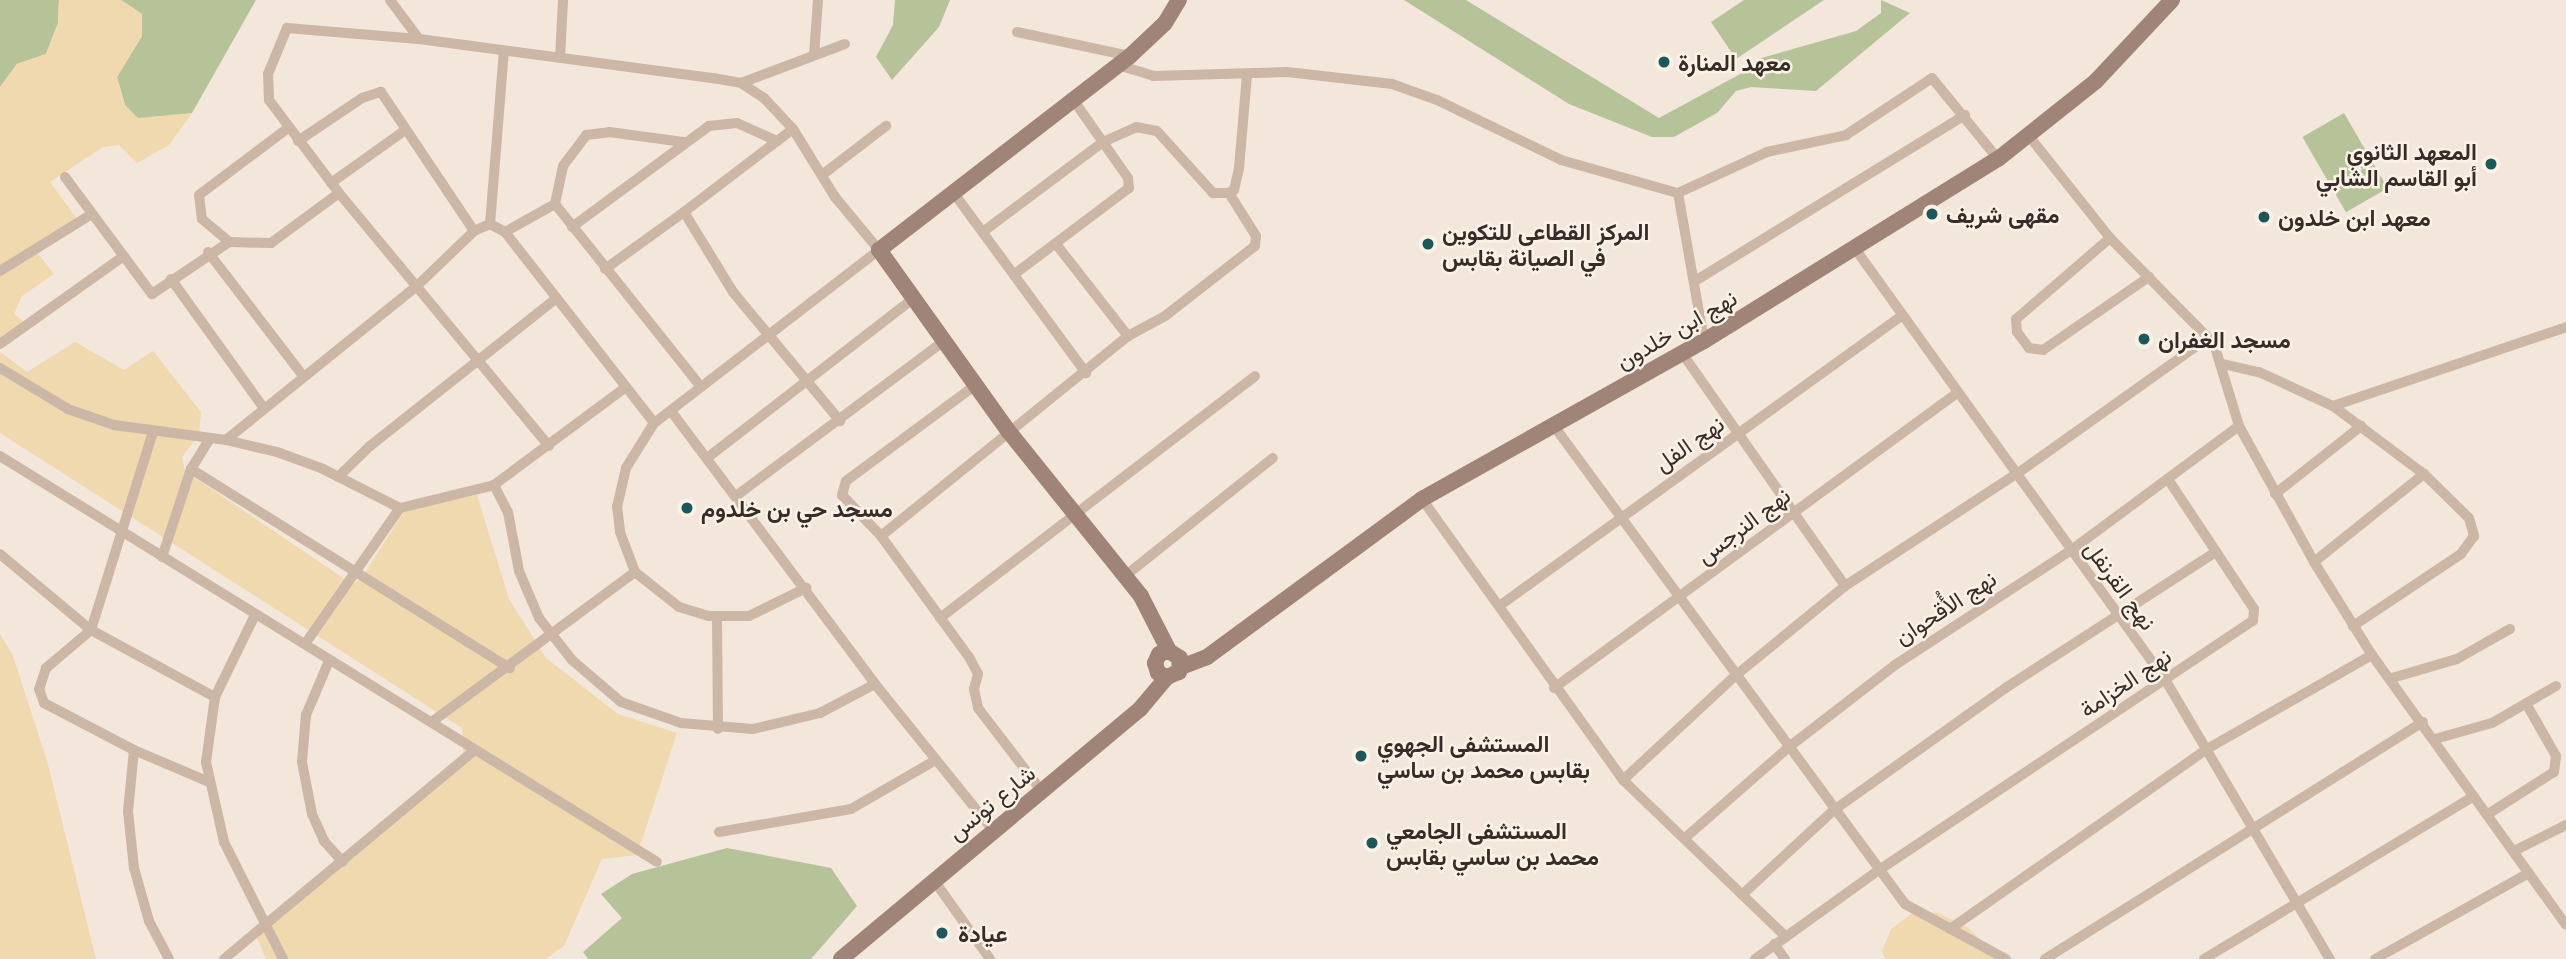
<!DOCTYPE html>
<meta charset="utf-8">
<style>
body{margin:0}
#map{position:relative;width:2566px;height:959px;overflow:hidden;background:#f3e6da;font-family:Lato,Vazirmatn,sans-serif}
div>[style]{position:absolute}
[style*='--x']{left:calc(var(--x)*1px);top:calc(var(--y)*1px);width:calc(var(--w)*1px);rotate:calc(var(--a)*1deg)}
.green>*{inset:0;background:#b6c399;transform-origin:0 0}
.sand>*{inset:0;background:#f0d8af}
.street>*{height:10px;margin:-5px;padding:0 5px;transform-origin:5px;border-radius:5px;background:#ccb6a6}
.secondary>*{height:16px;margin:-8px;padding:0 8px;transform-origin:8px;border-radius:8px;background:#9f8477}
.dots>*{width:19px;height:19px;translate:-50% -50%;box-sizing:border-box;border:4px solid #faf1e7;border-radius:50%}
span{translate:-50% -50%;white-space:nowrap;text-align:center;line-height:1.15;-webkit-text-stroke:5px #faf1e7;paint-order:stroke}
.poi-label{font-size:23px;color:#372c27;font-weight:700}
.left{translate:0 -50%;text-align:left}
.right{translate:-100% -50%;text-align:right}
.street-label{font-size:23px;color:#372c27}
</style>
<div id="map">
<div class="green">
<i style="clip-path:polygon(0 0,59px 0,58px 23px,46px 54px,17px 64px,0 87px)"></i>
<i style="clip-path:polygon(121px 0,256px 0,192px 113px,157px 119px,137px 118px,125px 105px,117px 77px,142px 36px,142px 14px)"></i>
<i style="clip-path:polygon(895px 0,950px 0,939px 27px,892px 80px,876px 57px,893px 25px)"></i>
<i style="clip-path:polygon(1404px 0,1466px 0,1659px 118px,1755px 66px,1758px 59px,1856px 31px,1881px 13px,1881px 0,1910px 13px,1816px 91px,1751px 87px,1736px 91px,1717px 113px,1674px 137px,1652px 137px,1569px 104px)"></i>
<i style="clip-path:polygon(1744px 0,1824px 0,1736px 59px,1711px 22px)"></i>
<i style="left:2344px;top:113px;width:87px;height:48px;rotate:60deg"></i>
<i style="clip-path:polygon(727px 848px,831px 868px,857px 906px,811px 959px,588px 959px,583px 952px,622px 918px,601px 894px,632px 874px)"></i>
</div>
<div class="sand">
<i style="clip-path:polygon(59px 0,121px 0,142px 14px,142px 36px,117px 77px,125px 105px,138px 118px,192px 113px,169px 145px,137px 163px,119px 145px,103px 147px,50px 182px,80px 223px,36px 251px,54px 274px,22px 296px,14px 314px,23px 321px,0 344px,0 87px,17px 64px,46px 54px,58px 23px)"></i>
<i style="clip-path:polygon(75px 342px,124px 370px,153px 351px,201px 412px,199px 434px,182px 457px,185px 471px,352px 584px,361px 579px,405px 510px,477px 495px,509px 599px,546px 658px,618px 714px,677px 733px,637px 855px,602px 859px,564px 946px,545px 959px,266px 959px,255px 933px,464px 764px,462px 728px,0 433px,0 352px,27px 372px)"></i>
<i style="clip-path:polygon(0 634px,13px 656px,47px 761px,96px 959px,0 959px)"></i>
<i style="clip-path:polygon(1914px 912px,1938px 913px,1968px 928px,2001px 959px,1886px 959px,1882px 951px,1891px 929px)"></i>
</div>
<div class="street">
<i style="--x:390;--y:0;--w:49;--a:53.4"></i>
<i style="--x:1017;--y:32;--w:116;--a:12"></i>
<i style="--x:814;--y:55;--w:55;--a:-85.8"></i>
<i style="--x:560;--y:58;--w:58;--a:-87"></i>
<i style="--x:1118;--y:65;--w:37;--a:17"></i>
<i style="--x:1153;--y:76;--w:134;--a:-1.7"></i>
<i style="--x:1287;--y:72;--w:106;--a:6.5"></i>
<i style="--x:1392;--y:84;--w:48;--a:19.6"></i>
<i style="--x:1437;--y:100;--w:138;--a:25.8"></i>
<i style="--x:1561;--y:160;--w:122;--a:15.8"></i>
<i style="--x:1678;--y:193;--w:98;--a:-24.7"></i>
<i style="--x:1767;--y:152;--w:81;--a:-12.1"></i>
<i style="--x:1846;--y:135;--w:103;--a:-33.5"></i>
<i style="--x:1932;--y:78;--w:104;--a:50.8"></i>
<i style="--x:741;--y:83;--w:111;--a:-20.6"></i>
<i style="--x:288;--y:128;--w:111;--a:143"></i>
<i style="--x:199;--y:195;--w:24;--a:83"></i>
<i style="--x:202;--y:219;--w:35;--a:40"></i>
<i style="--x:229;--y:242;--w:42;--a:1.4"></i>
<i style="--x:271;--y:243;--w:84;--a:-36.3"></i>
<i style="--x:2029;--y:136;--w:130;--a:51.5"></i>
<i style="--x:2110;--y:238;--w:148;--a:45.5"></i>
<i style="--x:2214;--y:344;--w:86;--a:73"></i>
<i style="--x:2239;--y:426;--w:155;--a:61.1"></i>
<i style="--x:2314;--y:562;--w:110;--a:58.1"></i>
<i style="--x:2372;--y:655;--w:332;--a:54.3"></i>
<i style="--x:298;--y:141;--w:77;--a:-33.9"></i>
<i style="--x:362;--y:98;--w:20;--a:-18"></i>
<i style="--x:381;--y:92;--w:167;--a:56.2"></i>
<i style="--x:822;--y:175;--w:81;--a:-37.4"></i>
<i style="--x:65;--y:177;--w:146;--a:53.4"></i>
<i style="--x:152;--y:294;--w:93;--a:-34"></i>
<i style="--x:331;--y:183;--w:90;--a:-35.5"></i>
<i style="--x:953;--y:192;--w:225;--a:53.7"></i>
<i style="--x:1678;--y:193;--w:150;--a:80"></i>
<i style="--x:555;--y:204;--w:234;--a:51.4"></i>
<i style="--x:684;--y:212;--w:137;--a:-37.3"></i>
<i style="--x:490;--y:224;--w:17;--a:28"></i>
<i style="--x:505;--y:232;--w:242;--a:52"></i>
<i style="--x:490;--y:224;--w:174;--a:-85.4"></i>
<i style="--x:572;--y:227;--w:170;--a:-36.4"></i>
<i style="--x:709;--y:126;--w:28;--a:-6"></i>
<i style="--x:737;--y:123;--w:44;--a:24.2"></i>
<i style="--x:984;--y:231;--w:149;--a:-36.8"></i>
<i style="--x:1103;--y:142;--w:36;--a:-24"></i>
<i style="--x:1136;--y:127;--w:21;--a:11"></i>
<i style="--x:1157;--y:131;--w:84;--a:47.9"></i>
<i style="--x:1213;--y:193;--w:16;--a:0"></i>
<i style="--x:1229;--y:193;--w:6;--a:-31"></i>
<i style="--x:1234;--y:190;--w:23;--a:-77"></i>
<i style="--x:1239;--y:168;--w:93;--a:-85.1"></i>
<i style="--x:505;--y:232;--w:57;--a:-29.2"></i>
<i style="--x:555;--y:204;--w:39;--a:-78"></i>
<i style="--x:563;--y:166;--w:39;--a:-53"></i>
<i style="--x:586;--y:135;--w:23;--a:-7"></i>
<i style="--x:609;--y:132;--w:75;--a:7.7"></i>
<i style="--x:2110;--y:238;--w:124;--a:139.2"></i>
<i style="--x:2016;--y:319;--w:13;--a:86"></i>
<i style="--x:2017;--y:332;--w:20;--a:53"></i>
<i style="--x:2029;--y:348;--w:14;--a:8"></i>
<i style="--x:2043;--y:350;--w:129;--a:-34.6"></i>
<i style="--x:1056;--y:244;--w:117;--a:52"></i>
<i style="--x:1856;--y:250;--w:531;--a:54.27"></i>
<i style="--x:2166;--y:681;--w:323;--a:59.5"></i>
<i style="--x:208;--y:252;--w:156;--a:52.5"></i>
<i style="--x:605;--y:269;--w:97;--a:-35.8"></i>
<i style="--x:684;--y:212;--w:94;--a:58.5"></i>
<i style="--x:733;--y:292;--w:168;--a:50.3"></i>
<i style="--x:0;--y:271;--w:108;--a:-31.8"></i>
<i style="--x:1016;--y:273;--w:141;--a:-37"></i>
<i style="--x:1129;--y:188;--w:10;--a:-96"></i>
<i style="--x:1128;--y:178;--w:98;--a:-125"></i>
<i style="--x:171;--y:279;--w:158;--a:54.3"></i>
<i style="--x:1695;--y:281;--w:317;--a:-31.6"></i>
<i style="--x:0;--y:344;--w:152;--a:-35.4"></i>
<i style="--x:1682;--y:353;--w:284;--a:55"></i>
<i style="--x:2223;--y:364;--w:37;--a:13"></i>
<i style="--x:2259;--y:372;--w:81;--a:24.7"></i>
<i style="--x:2333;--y:406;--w:114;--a:36.8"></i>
<i style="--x:2424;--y:474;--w:63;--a:44.4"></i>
<i style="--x:2469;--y:518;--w:19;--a:74"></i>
<i style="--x:2474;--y:536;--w:22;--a:126"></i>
<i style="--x:2461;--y:554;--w:130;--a:146.3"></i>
<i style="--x:0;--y:368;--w:79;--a:31.1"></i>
<i style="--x:68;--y:409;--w:49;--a:19.2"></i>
<i style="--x:114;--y:425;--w:113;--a:7.6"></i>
<i style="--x:226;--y:440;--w:52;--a:13.2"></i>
<i style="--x:277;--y:452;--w:47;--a:20"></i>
<i style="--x:321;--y:468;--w:89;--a:26.9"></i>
<i style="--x:977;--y:384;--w:163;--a:143.5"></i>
<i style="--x:846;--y:481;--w:15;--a:106"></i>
<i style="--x:842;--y:495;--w:57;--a:46.4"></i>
<i style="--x:881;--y:536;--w:150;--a:54"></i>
<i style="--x:969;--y:657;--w:19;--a:62"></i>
<i style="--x:978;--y:674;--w:16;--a:105"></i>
<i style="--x:974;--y:689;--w:19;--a:78"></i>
<i style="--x:978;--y:708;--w:103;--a:52.5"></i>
<i style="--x:2333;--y:406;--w:246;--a:-18.7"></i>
<i style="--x:671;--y:411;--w:341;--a:53.2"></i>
<i style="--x:875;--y:684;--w:188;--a:51.1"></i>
<i style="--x:1554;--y:426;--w:593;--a:53.71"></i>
<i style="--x:1905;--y:904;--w:115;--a:28.6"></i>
<i style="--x:153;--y:432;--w:207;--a:107.4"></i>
<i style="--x:91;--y:630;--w:59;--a:139.8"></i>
<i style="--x:46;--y:668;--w:22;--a:108"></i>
<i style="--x:39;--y:689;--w:15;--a:70"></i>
<i style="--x:44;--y:703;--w:102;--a:27.6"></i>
<i style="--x:134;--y:750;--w:82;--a:23.1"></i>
<i style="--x:226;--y:440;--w:248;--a:-38.9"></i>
<i style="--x:419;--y:284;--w:76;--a:-43.9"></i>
<i style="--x:474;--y:231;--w:17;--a:-24"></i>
<i style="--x:549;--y:446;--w:329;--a:-129.7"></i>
<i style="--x:339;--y:193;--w:116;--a:-127"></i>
<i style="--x:269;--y:100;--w:26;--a:-92"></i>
<i style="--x:268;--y:74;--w:50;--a:-67.6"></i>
<i style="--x:287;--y:28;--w:132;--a:4.8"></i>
<i style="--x:419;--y:39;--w:297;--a:7.6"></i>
<i style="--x:713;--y:78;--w:28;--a:10"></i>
<i style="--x:741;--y:83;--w:27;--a:33"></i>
<i style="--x:764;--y:98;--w:42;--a:46.9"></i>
<i style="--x:793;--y:129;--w:80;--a:58.3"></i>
<i style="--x:835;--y:197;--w:69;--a:50.3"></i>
<i style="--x:879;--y:250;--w:284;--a:142.4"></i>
<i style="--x:654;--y:423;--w:53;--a:121.9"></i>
<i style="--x:626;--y:468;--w:39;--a:103"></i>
<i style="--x:617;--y:506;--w:26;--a:83"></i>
<i style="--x:620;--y:532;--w:43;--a:69.4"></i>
<i style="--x:635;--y:572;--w:56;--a:38.5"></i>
<i style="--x:679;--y:607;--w:31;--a:17"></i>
<i style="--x:709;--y:616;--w:40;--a:0"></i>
<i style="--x:749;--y:616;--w:64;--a:-26.2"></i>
<i style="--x:0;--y:456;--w:772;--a:31.71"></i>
<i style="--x:707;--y:458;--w:260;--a:-37.7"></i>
<i style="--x:191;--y:469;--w:376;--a:32"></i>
<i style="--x:338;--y:477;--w:45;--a:-44.1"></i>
<i style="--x:370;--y:446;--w:238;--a:-38.4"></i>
<i style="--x:494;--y:485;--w:30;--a:63"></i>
<i style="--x:508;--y:512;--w:60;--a:79.4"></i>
<i style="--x:519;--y:571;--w:51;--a:66.9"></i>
<i style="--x:539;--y:618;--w:53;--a:51.8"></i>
<i style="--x:572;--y:660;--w:65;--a:40.6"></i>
<i style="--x:621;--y:702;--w:64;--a:19.3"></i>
<i style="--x:681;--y:723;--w:72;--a:4.8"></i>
<i style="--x:753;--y:729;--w:69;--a:-13.4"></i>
<i style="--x:820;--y:713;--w:62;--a:-27.8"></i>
<i style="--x:2275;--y:494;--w:110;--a:-38.3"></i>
<i style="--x:736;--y:496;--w:261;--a:-36.7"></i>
<i style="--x:1422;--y:499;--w:345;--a:54.4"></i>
<i style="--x:1623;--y:780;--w:226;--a:43.9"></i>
<i style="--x:881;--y:536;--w:318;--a:-39"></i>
<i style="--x:1128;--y:336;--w:42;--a:-28.4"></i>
<i style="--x:1165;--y:316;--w:114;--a:-37.9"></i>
<i style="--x:1255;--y:246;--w:10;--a:-84"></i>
<i style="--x:1256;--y:236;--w:51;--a:-122.1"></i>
<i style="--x:0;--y:554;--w:119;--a:39.9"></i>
<i style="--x:91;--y:630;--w:141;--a:28.4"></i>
<i style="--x:162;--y:557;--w:93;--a:-71.8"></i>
<i style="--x:191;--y:469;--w:36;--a:-58"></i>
<i style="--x:2314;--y:562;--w:141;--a:-38.7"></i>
<i style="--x:1125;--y:576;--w:189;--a:-38.6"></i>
<i style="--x:1502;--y:604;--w:492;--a:-35.8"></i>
<i style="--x:255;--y:615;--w:91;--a:116"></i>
<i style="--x:215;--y:697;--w:66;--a:97.9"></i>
<i style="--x:206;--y:762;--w:82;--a:77.3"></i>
<i style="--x:224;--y:842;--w:131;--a:63.2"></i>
<i style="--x:717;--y:616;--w:113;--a:89.5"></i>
<i style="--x:940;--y:618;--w:397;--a:-37.5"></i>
<i style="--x:305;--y:644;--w:166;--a:-55.1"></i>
<i style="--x:400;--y:508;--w:97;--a:-13.7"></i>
<i style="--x:494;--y:485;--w:164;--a:-36.6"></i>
<i style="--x:329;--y:661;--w:59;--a:113.1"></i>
<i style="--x:306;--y:715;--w:47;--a:94.9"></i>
<i style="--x:302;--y:762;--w:53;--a:79.1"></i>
<i style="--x:312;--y:814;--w:30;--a:66"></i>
<i style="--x:324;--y:841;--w:28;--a:48"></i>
<i style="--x:2392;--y:678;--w:68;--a:-16.3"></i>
<i style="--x:2457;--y:659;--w:61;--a:-29.5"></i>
<i style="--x:1554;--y:688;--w:499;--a:-36.2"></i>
<i style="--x:433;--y:721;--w:251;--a:-36.4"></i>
<i style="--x:2435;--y:739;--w:59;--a:-15.7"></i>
<i style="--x:2492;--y:723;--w:74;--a:-30"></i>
<i style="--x:134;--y:750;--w:61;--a:95.6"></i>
<i style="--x:128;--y:811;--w:57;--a:84"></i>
<i style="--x:134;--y:868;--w:55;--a:74.2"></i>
<i style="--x:149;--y:921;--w:43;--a:62.2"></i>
<i style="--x:1623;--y:780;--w:153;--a:-42.9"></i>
<i style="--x:1735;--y:676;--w:142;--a:-39.3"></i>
<i style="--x:1845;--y:586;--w:207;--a:-33.2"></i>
<i style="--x:2018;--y:473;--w:233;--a:-35.4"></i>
<i style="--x:2488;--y:814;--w:78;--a:-32.5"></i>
<i style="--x:2554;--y:772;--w:16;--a:-83"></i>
<i style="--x:2556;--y:756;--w:56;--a:-119.7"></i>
<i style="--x:719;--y:832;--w:134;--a:-9.9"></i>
<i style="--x:851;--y:809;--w:98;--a:-30"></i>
<i style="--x:1685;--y:838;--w:138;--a:-41.2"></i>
<i style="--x:1789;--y:747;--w:134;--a:-37.7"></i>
<i style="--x:1895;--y:665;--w:209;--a:-33.1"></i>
<i style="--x:2070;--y:551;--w:210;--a:-36.5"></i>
<i style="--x:2514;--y:851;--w:58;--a:-26.6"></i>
<i style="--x:933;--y:879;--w:98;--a:54.5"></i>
<i style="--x:1744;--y:893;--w:122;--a:-42.7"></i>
<i style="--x:1834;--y:810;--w:212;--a:-35.4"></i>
<i style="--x:2007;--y:687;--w:249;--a:-32.9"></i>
<i style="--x:1950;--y:929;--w:314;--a:-35"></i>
<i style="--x:2207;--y:749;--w:190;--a:-29.7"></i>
<i style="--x:1774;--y:944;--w:19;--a:54"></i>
<i style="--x:224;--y:959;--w:325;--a:-39.8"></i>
<i style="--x:1755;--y:959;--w:153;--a:-35.7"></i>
<i style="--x:1879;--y:870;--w:449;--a:-33.7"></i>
<i style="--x:2253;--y:621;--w:12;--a:-85"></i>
<i style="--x:2254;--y:609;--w:156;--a:-123.5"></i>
<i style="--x:2045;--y:959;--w:446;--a:-32.1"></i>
<i style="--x:2204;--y:959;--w:315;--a:-31.1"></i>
<i style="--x:2375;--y:959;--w:176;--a:-29.2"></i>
</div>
<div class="secondary">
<i style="--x:1169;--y:651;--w:10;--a:163"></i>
<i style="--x:1159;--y:654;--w:10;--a:114"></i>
<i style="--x:1155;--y:663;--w:10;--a:73"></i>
<i style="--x:1158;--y:673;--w:10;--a:24"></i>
<i style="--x:1167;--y:677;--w:13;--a:-23"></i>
<i style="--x:1179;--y:672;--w:14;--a:-86"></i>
<i style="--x:1180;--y:658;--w:13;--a:-148"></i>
<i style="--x:1169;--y:651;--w:62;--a:-117"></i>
<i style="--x:1141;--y:596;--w:211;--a:-128.8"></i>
<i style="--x:1009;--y:432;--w:224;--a:-125.5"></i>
<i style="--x:879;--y:250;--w:317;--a:-37.7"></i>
<i style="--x:1130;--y:56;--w:48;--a:-43.3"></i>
<i style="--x:1165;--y:23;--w:27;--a:-59"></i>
<i style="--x:1181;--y:667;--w:28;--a:-21"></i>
<i style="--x:1207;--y:657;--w:267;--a:-36.3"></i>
<i style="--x:1422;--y:499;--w:323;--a:-29.3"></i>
<i style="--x:1704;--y:341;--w:346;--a:-31.8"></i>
<i style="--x:1998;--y:159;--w:125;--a:-38.5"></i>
<i style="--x:2096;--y:81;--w:111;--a:-46.8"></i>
<i style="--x:841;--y:959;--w:390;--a:-39.9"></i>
<i style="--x:1140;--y:709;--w:42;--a:-49.8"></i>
</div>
<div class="dots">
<i style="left:1664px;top:62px;background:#1a585b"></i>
<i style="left:2491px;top:164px;background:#1a585b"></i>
<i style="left:1932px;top:214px;background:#1a585b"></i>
<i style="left:2264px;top:217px;background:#1a585b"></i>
<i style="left:1428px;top:244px;background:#1a585b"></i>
<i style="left:2144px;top:339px;background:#1a585b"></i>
<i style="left:687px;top:508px;background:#1a585b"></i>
<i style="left:1361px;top:756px;background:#1a585b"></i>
<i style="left:1372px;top:843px;background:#1a585b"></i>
<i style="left:942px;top:933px;background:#1a585b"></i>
</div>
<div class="poi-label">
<span class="left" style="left:1678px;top:62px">معهد المنارة</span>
<span class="right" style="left:2477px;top:164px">المعهد الثانوي<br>أبو القاسم الشابي</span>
<span class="left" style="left:1946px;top:214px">مقهى شريف</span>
<span class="left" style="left:2278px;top:217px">معهد ابن خلدون</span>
<span class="left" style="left:1442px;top:244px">المركز القطاعى للتكوين<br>في الصيانة بقابس</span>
<span class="left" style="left:2158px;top:339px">مسجد الغفران</span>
<span class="left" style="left:701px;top:508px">مسجد حي بن خلدوم</span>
<span class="left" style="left:1377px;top:756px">المستشفى الجهوي<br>بقابس محمد بن ساسي</span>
<span class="left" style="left:1386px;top:843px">المستشفى الجامعي<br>محمد بن ساسي بقابس</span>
<span class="left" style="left:958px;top:933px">عيادة</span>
</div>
<div class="street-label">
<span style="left:1676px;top:329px;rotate:-30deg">نهج ابن خلدون</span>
<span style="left:1689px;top:443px;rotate:-35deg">نهج الفل</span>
<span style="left:1743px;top:525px;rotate:-37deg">نهج النرجس</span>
<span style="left:2121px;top:585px;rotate:54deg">نهج القرنفل</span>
<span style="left:1945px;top:607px;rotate:-33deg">نهج الأُقحوان</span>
<span style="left:2125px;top:682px;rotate:-34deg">نهج الخزامة</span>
<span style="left:991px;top:802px;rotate:-39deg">شارع تونس</span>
</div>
</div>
